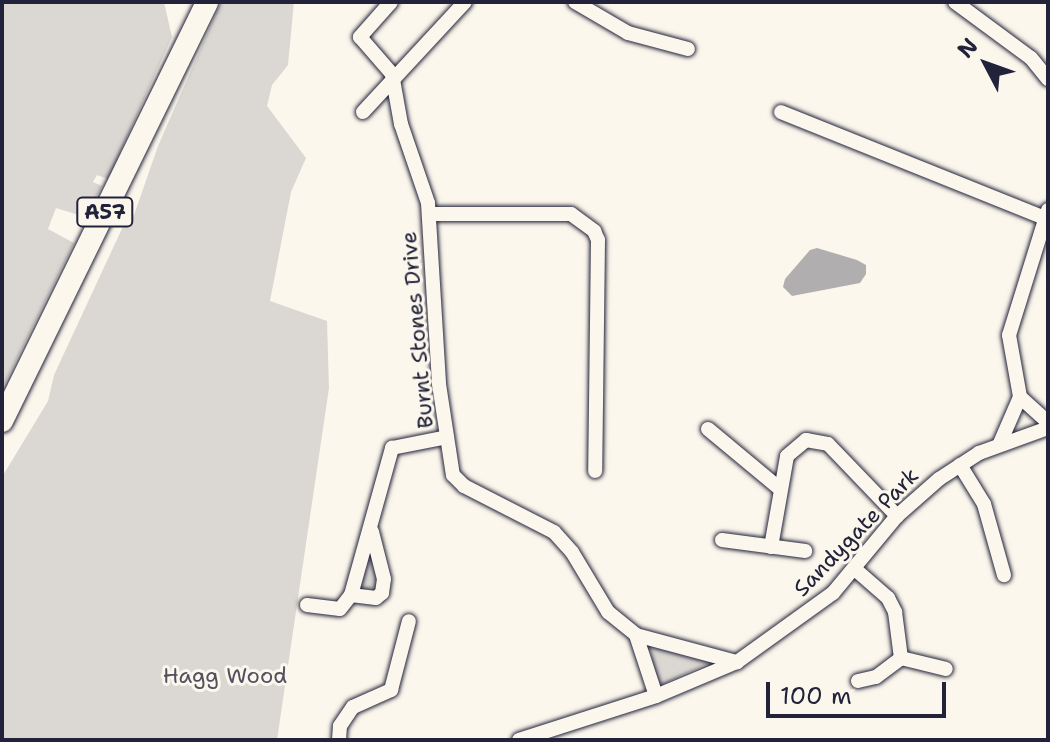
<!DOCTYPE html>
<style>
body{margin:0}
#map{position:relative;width:1050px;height:742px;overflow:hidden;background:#fbf7ec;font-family:"Shantell Sans",sans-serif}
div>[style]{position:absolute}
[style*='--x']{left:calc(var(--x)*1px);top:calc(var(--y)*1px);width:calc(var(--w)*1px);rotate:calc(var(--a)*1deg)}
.green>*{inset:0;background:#dbd8d3}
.water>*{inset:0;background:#b1aeb0}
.roads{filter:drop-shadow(0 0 2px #22223b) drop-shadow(0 0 2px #22223b)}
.minor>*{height:14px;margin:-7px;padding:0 7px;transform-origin:7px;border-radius:7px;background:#fbf7ec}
.primary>*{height:22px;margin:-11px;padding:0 11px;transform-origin:11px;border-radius:11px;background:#fbf7ec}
span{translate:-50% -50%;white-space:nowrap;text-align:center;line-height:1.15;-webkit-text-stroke:6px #fbf7ec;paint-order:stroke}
.shield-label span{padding:2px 6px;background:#fbf7ec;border:2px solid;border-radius:6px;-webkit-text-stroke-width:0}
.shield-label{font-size:20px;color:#22223b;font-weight:700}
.street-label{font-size:22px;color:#22223b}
.park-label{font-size:22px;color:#505061}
.frame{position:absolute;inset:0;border:4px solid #22223b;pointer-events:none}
.north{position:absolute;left:946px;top:24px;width:80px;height:80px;-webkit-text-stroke:6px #fbf7ec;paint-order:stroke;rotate:311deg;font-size:22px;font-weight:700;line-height:32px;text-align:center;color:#22223b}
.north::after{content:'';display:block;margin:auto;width:28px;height:36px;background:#22223b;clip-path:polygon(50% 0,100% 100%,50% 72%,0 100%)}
.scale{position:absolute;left:766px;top:682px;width:180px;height:36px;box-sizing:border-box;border:4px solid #22223b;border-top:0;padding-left:10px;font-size:24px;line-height:28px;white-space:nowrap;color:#22223b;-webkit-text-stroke:6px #fbf7ec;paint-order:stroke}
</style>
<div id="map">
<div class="green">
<i style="clip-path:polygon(2px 2px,164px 2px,172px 37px,108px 179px,97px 175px,93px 182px,102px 186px,85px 217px,56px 208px,48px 229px,74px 243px,2px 389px)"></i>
<i style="clip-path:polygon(221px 2px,294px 2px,288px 65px,272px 85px,267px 106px,306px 158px,291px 192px,270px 301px,327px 321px,329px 388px,277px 740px,2px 740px,2px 477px,48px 401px,54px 375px,126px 220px,134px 215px,158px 146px)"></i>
<i style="clip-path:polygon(373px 560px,378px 586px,364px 590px,359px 586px,368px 561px)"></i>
<i style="clip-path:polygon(650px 647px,705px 660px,708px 663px,663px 684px,657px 682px)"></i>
</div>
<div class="water">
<i style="clip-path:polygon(817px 248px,857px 260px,866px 265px,866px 274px,860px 283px,792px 296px,783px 287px,785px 279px,810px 250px)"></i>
</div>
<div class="roads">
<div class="minor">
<i style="--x:391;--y:2;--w:47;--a:131.5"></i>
<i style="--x:360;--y:37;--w:49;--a:49.1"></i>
<i style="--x:392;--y:74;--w:51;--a:79.8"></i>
<i style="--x:401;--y:124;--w:83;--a:71.1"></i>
<i style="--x:428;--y:203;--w:181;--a:86.5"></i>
<i style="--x:439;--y:384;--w:92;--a:81.3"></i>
<i style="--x:453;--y:475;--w:16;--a:45"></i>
<i style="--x:464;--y:486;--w:101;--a:27.1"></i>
<i style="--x:554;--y:532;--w:27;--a:48"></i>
<i style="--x:572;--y:552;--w:70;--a:59"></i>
<i style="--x:608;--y:612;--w:36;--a:39"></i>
<i style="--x:636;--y:635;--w:105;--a:15"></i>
<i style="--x:575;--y:2;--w:61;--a:30.3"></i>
<i style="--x:628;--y:33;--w:62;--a:14.9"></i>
<i style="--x:955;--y:2;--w:94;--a:36.4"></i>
<i style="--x:1031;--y:58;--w:27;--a:51"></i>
<i style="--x:363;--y:112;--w:150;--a:-47.2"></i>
<i style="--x:781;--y:112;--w:284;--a:21.9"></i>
<i style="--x:1048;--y:210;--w:131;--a:107.3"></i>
<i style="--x:1009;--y:335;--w:63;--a:79.9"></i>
<i style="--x:1020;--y:397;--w:38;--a:42"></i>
<i style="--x:430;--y:214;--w:141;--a:0"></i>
<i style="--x:571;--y:214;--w:29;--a:36"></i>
<i style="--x:594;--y:231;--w:10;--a:66"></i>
<i style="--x:598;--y:240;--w:231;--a:90.7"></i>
<i style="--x:708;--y:429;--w:92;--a:39.7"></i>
<i style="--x:1000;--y:443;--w:50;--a:-66.5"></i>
<i style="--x:960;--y:465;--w:46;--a:58.4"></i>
<i style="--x:984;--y:504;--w:74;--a:74.3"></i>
<i style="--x:722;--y:540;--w:84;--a:7.5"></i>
<i style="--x:771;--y:547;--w:92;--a:-80"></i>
<i style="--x:787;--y:456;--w:25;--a:-40"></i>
<i style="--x:806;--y:440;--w:22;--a:10"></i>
<i style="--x:828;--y:444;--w:100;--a:46.2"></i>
<i style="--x:856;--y:570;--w:43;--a:41.2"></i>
<i style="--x:888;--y:598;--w:16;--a:63"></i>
<i style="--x:895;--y:612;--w:46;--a:82.6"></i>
<i style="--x:901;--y:658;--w:46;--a:13.7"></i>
<i style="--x:351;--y:595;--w:25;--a:7"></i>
<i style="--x:376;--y:598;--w:8;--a:-40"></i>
<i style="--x:382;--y:593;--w:14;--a:-82"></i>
<i style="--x:384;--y:579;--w:49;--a:-104.3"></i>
<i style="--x:307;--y:605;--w:33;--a:7"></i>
<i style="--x:340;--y:609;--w:18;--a:-52"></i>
<i style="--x:351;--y:595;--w:153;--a:-74.4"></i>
<i style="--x:392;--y:448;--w:56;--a:-11.3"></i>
<i style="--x:636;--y:635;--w:64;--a:71.8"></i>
<i style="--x:858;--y:681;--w:18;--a:-13"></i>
<i style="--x:876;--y:677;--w:31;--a:-37"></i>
<i style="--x:339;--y:740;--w:14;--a:-86"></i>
<i style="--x:340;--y:726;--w:23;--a:-56"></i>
<i style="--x:353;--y:707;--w:42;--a:-24.1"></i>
<i style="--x:391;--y:690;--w:71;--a:-75.4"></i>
<i style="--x:519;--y:740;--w:144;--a:-17.8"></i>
<i style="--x:656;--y:696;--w:88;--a:-22.8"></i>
<i style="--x:737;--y:662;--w:118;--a:-35.7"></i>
<i style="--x:833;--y:593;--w:100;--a:-50.3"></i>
<i style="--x:897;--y:516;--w:56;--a:-41.4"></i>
<i style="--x:939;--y:479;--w:48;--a:-33"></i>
<i style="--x:979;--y:453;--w:73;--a:-19.9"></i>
</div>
<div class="primary">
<i style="--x:2;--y:421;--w:466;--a:-63.9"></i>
</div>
</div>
<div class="shield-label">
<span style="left:105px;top:212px">A57</span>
</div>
<div class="street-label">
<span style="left:417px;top:330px;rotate:-95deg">Burnt Stones Drive</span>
<span style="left:856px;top:532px;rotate:-46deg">Sandygate Park</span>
</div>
<div class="park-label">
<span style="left:225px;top:676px">Hagg Wood</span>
</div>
<div class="frame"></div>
<div class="north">N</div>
<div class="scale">100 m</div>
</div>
